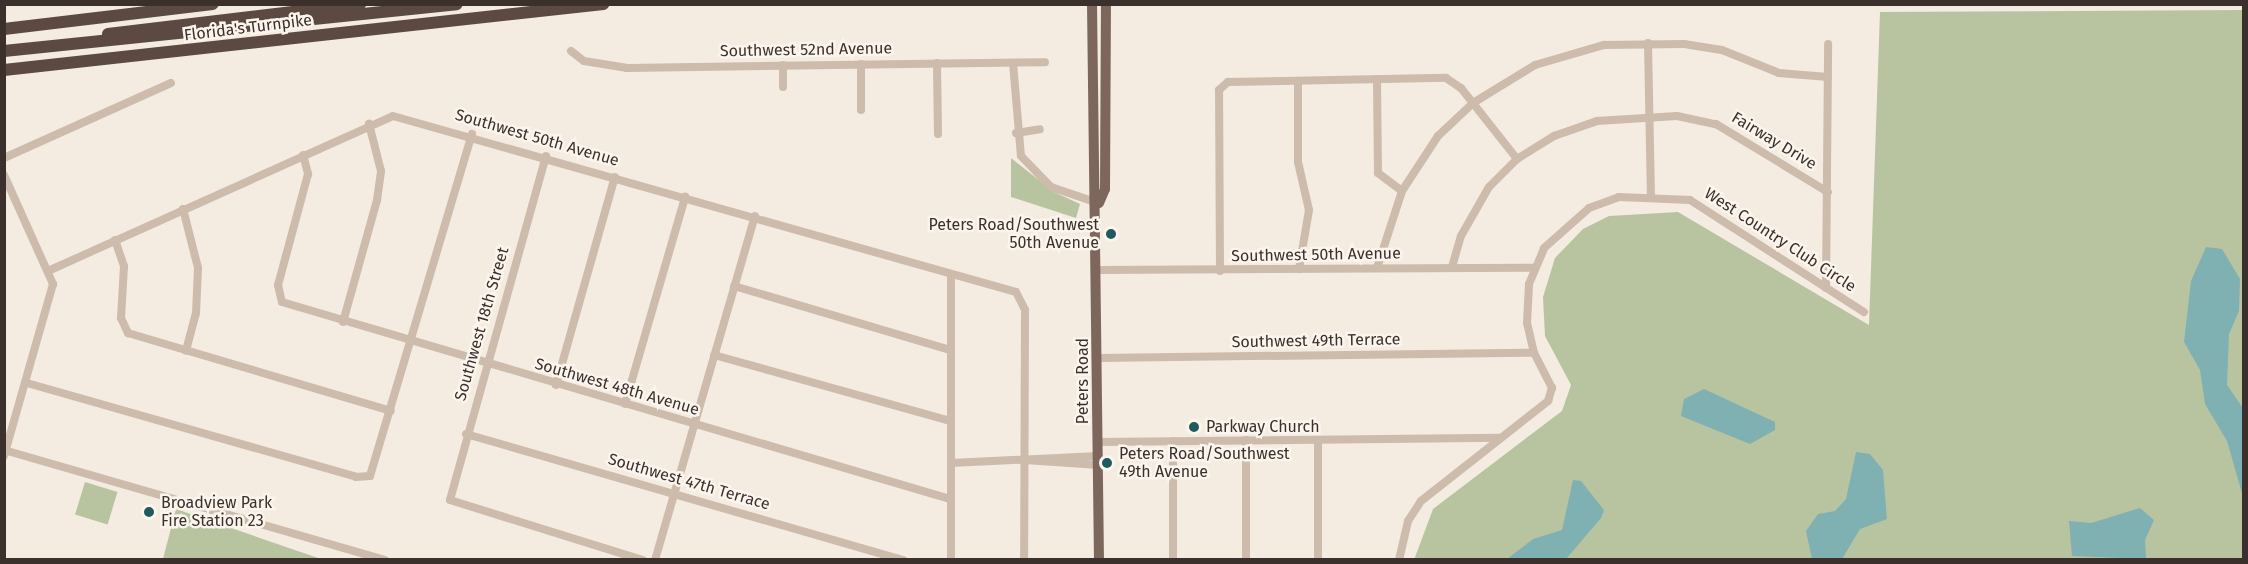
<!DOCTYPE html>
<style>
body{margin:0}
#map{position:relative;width:2248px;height:564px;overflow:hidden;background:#f4ebe1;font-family:"Fira Sans",sans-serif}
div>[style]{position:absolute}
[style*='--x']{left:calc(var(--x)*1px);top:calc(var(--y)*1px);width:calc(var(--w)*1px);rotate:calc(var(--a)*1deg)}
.green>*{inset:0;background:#b8c4a0;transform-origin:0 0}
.water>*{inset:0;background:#7fb0b2}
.minor>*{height:8px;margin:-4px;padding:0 4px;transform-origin:4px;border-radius:4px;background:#cdbbac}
.major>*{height:10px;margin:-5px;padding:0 5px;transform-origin:5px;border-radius:5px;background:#7d675c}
.highway>*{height:12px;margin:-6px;padding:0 6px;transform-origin:6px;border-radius:6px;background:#5c4a42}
.dots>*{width:16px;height:16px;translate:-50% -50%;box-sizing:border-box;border:3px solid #fbf5ee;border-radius:50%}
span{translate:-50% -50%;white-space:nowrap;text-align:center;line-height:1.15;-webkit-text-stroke:5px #fbf5ee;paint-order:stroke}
.street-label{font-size:16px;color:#3b302b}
.poi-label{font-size:16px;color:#3b302b}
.right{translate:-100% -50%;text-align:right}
.left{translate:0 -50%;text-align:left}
.frame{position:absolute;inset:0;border:6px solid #3b302b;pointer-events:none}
</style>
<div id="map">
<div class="green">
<i style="clip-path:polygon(2243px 10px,2243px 559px,1414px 560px,1433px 509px,1562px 411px,1571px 385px,1545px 336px,1543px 297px,1555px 258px,1583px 229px,1609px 216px,1678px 212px,1869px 325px,1880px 12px)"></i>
<i style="clip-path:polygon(1011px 158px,1054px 192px,1080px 204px,1076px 218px,1011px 197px)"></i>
<i style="left:85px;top:482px;width:34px;height:34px;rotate:17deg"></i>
<i style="clip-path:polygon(176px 509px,321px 559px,163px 559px)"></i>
</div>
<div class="water">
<i style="clip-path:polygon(2206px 247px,2222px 249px,2240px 279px,2239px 311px,2229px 334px,2227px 385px,2243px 408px,2243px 497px,2227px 441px,2205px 404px,2200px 370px,2184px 342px,2191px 281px)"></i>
<i style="clip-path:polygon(1704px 389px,1775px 422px,1775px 430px,1750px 444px,1681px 416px,1684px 399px)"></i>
<i style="clip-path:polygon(1856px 452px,1870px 454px,1883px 470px,1887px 519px,1860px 529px,1842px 559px,1812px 559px,1806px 531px,1818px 514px,1835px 511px,1846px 499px)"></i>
<i style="clip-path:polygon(1573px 480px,1581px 481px,1604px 510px,1601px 518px,1566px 559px,1507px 559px,1533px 539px,1562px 530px)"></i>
<i style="clip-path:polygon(2140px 508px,2154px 520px,2145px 540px,2146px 559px,2072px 556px,2069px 521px,2091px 523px)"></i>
</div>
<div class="minor">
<i style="--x:1648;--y:43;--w:152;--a:88.9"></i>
<i style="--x:571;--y:51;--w:16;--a:38"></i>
<i style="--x:584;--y:61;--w:44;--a:9.2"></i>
<i style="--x:627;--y:68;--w:418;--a:-0.8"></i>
<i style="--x:937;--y:63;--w:71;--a:89.2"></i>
<i style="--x:1013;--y:63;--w:93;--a:85.1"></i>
<i style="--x:1021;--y:156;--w:43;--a:45.9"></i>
<i style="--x:1051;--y:187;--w:50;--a:18.8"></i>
<i style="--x:861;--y:64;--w:46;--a:90"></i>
<i style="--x:783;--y:65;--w:22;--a:90"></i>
<i style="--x:1377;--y:79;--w:94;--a:89.4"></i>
<i style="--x:1378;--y:173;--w:30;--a:37"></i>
<i style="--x:1298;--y:82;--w:80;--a:90"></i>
<i style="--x:1298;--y:162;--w:49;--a:77.1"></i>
<i style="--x:1309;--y:210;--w:60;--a:99.6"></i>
<i style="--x:1016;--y:133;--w:24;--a:-9"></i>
<i style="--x:303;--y:155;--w:20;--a:75"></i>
<i style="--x:308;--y:174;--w:115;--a:105.1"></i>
<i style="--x:278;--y:285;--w:17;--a:77"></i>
<i style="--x:282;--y:302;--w:696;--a:16.43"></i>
<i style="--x:546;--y:156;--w:357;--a:105.6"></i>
<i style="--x:450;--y:500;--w:202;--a:17.3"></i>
<i style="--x:4;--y:158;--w:183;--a:-24.2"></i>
<i style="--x:4;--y:175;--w:120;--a:65.8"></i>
<i style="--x:53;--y:284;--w:179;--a:105.9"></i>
<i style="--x:183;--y:209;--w:61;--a:75.7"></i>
<i style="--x:198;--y:268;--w:45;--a:92.5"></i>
<i style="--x:196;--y:313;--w:39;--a:105"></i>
<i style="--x:115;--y:240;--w:28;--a:71"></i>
<i style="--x:124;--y:266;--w:52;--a:93.3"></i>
<i style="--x:121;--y:318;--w:17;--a:65"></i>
<i style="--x:128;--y:333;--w:274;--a:16.5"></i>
<i style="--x:1452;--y:267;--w:32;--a:-74"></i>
<i style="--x:1461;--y:236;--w:56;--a:-60.3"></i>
<i style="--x:1489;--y:187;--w:40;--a:-45"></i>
<i style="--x:1517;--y:159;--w:44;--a:-31.9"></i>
<i style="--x:1554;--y:136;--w:46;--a:-19.2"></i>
<i style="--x:1597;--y:121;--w:80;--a:-3.6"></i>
<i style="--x:1677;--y:116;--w:40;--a:12"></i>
<i style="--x:1716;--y:124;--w:131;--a:31.3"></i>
<i style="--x:1377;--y:268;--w:81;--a:-72"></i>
<i style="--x:1402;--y:191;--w:66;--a:-56.8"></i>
<i style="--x:1438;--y:136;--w:48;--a:-43.3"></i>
<i style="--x:1473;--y:103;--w:73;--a:-31.5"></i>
<i style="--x:1535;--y:65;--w:72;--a:-16.2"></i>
<i style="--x:1604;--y:45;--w:80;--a:-0.7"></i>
<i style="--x:1684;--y:44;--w:38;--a:9"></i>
<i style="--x:1722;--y:50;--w:61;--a:22"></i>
<i style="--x:1779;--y:73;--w:49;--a:4.7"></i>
<i style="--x:1098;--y:270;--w:436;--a:-0.3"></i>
<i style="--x:48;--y:271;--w:378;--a:-24.2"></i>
<i style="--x:393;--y:116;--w:647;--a:15.78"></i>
<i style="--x:1016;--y:292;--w:20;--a:63"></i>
<i style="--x:1025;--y:310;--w:250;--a:90.2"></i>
<i style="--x:1220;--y:271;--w:181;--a:-90.3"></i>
<i style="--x:1219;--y:90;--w:12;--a:-42"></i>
<i style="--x:1228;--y:82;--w:218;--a:-1.1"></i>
<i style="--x:1446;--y:78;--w:18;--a:34"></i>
<i style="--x:1461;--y:88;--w:90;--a:51.7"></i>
<i style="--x:951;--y:275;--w:285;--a:90"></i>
<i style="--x:734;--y:286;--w:225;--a:16.5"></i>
<i style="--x:1826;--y:288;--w:244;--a:-89.5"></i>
<i style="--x:343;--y:322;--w:127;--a:-74.4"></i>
<i style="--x:377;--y:200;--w:29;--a:-82"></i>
<i style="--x:381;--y:171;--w:49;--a:-104.3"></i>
<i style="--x:714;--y:355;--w:245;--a:15.6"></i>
<i style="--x:1098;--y:358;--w:436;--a:-0.7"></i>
<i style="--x:27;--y:383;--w:342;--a:15.9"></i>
<i style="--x:356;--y:477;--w:14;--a:-4"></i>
<i style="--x:370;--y:476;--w:357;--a:-73.4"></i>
<i style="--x:556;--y:385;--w:216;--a:-74.2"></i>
<i style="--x:625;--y:404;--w:216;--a:-73.8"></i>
<i style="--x:466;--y:434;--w:455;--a:16.1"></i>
<i style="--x:1318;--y:440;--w:120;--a:90"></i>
<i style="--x:1173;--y:441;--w:119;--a:90"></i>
<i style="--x:1099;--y:442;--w:401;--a:-0.6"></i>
<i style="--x:4;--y:450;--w:396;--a:16.1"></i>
<i style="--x:1025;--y:460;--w:74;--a:3.9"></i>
<i style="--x:951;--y:463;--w:148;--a:-2.7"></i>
<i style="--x:655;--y:560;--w:358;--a:-73.8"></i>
<i style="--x:1246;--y:560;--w:120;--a:-90"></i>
<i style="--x:1399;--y:560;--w:40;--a:-77"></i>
<i style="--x:1408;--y:521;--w:24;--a:-57"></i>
<i style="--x:1421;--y:501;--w:162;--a:-38.2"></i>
<i style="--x:1548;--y:401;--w:14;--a:-73"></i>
<i style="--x:1552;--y:388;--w:39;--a:-117"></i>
<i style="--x:1534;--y:353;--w:31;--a:-103"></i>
<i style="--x:1527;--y:323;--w:39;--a:-87"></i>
<i style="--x:1529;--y:284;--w:39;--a:-67"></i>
<i style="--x:1544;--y:248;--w:60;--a:-41.6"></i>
<i style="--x:1589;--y:208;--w:32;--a:-20"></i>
<i style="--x:1619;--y:197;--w:71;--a:2.4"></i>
<i style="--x:1690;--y:200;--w:207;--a:32.8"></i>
</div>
<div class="major">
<i style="--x:1092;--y:4;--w:556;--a:89.28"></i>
<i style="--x:1099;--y:203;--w:15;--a:-67"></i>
<i style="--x:1105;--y:189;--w:185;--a:-89.7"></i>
</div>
<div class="highway">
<i style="--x:4;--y:29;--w:210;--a:-6.8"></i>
<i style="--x:108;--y:34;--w:254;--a:-6.8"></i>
<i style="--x:4;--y:51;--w:455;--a:-5.9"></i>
<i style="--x:4;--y:70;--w:603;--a:-6.29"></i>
</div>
<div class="dots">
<i style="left:1111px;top:234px;background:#1f5a5e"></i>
<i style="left:1194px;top:427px;background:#1f5a5e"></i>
<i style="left:1107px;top:463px;background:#1f5a5e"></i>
<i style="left:149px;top:512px;background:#1f5a5e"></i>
</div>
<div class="street-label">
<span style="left:248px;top:28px;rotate:-7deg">Florida's Turnpike</span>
<span style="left:806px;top:50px;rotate:-1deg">Southwest 52nd Avenue</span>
<span style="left:537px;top:138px;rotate:16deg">Southwest 50th Avenue</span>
<span style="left:1774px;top:141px;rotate:31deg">Fairway Drive</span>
<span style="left:1780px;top:240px;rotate:33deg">West Country Club Circle</span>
<span style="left:1316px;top:255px;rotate:-1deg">Southwest 50th Avenue</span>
<span style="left:482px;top:324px;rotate:-74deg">Southwest 18th Street</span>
<span style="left:1316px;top:341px;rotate:-1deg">Southwest 49th Terrace</span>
<span style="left:1083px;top:381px;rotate:-90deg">Peters Road</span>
<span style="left:617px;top:387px;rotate:16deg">Southwest 48th Avenue</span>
<span style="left:689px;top:482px;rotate:16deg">Southwest 47th Terrace</span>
</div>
<div class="poi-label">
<span class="right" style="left:1099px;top:234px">Peters Road/Southwest<br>50th Avenue</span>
<span class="left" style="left:1206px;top:427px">Parkway Church</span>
<span class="left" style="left:1119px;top:463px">Peters Road/Southwest<br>49th Avenue</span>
<span class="left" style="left:161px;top:512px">Broadview Park<br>Fire Station 23</span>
</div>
<div class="frame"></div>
</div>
